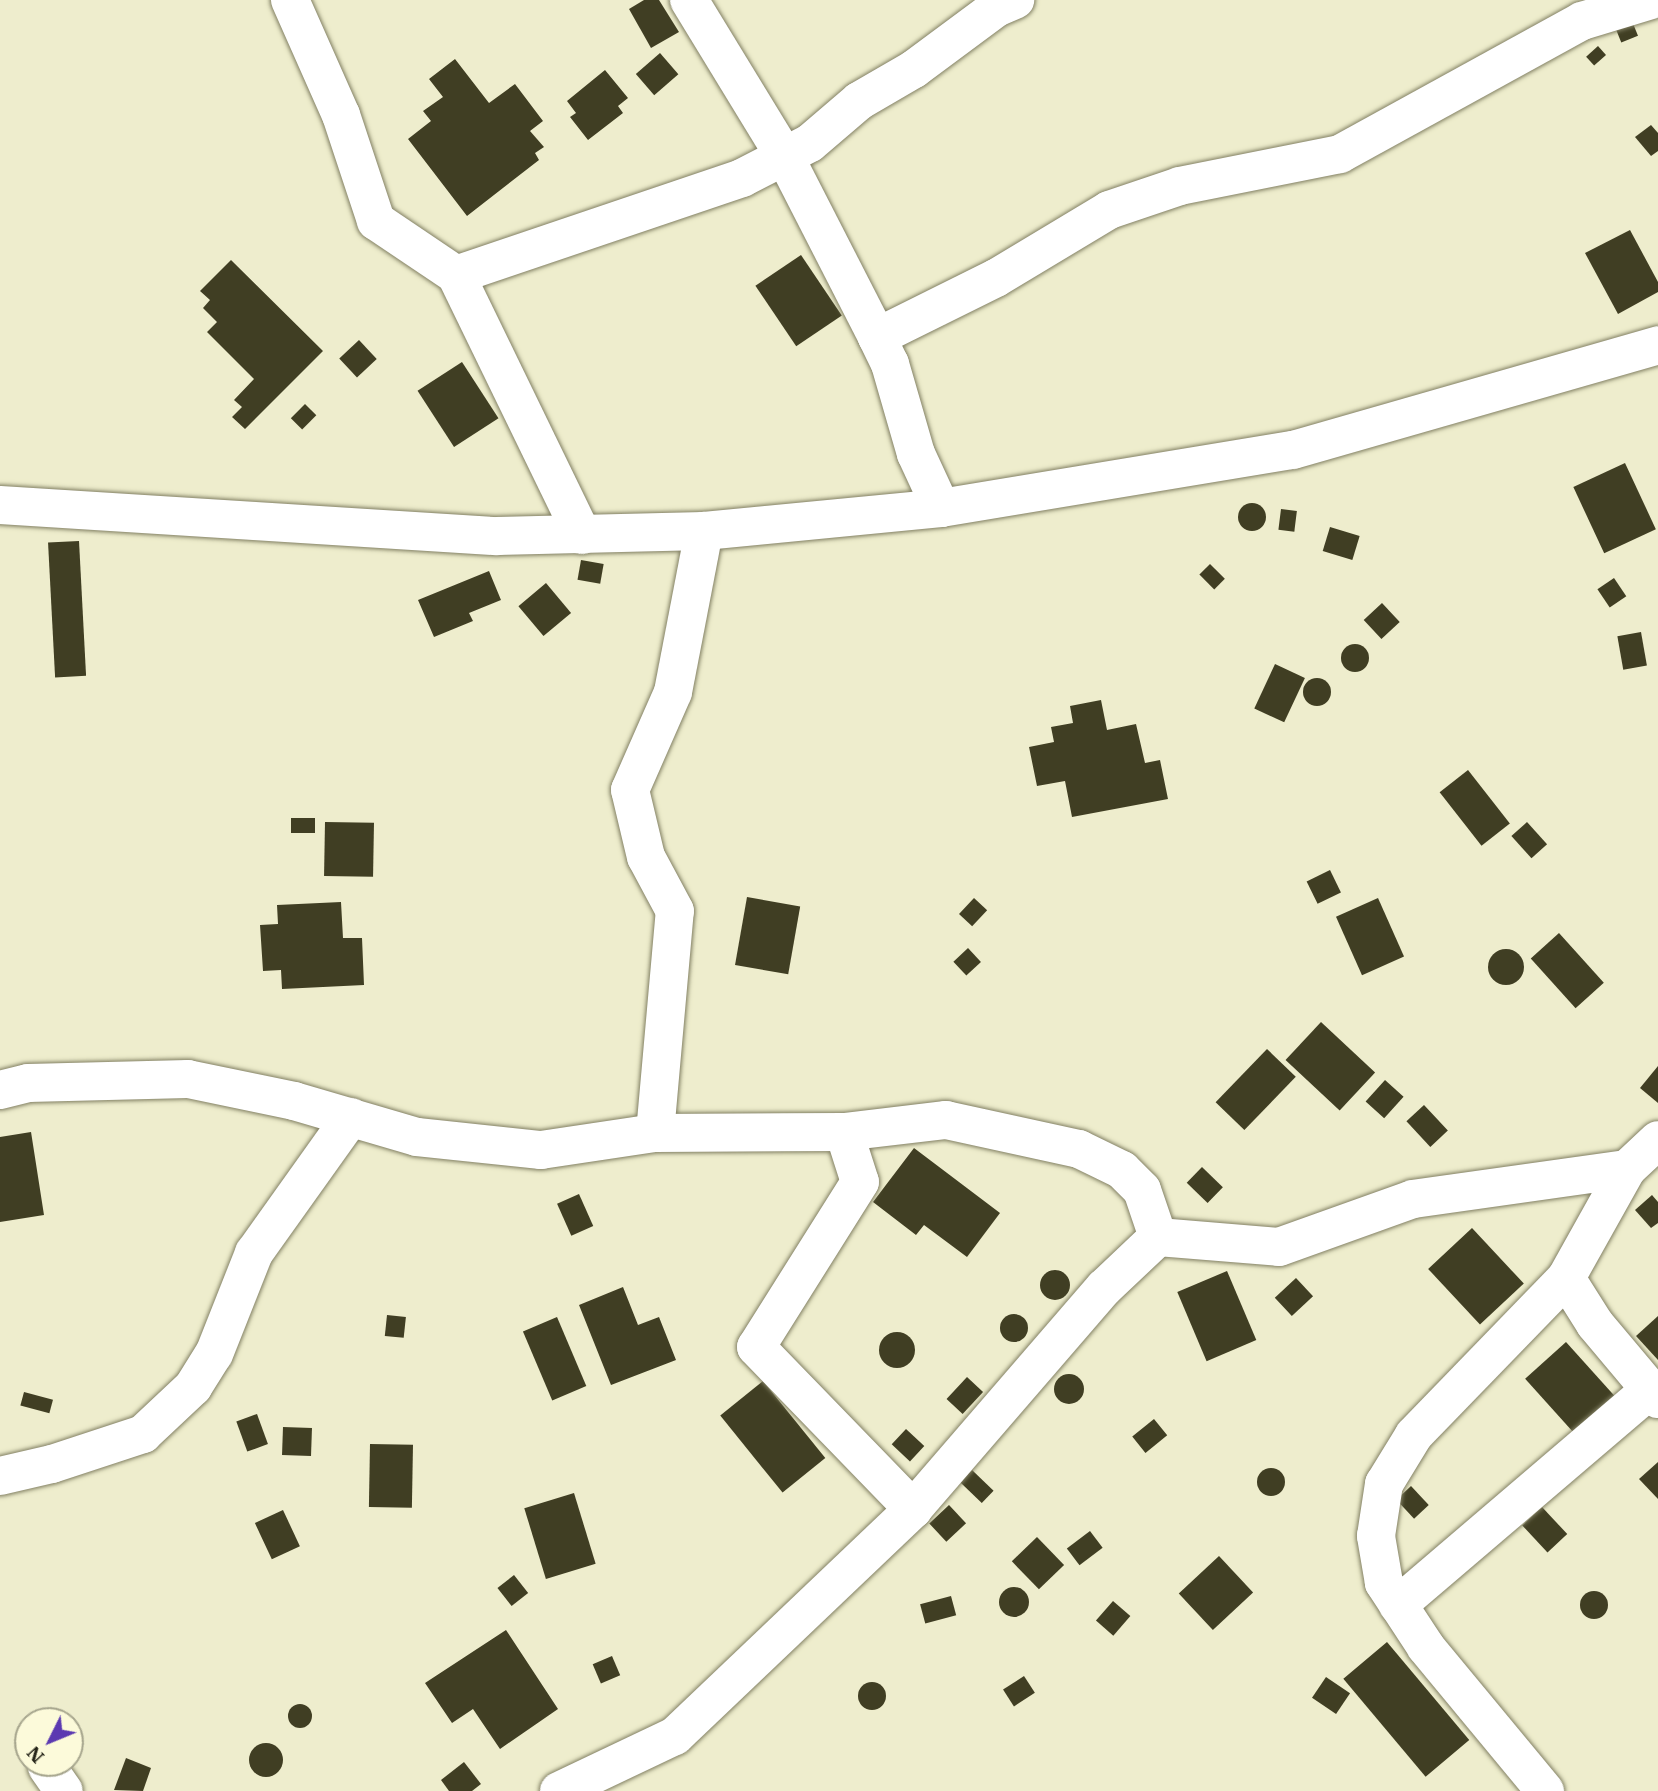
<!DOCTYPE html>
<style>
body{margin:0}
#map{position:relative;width:1658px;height:1791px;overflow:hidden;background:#eeedcd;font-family:"IBM Plex Serif",serif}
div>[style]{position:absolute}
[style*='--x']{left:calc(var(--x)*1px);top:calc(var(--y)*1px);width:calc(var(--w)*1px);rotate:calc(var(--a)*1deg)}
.building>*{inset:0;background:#403e23;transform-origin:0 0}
.round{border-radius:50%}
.roads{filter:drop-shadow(0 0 2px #828063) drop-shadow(0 0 2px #828063)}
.minor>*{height:38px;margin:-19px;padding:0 19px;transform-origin:19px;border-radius:19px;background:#fff}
span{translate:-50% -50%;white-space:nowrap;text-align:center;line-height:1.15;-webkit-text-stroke:7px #fcfada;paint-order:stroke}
.north{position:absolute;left:14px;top:1707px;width:70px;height:70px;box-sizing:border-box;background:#fcfada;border:2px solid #a6a58d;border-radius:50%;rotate:227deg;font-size:19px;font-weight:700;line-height:28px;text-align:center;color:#262519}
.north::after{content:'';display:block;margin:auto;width:24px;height:32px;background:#5b39b1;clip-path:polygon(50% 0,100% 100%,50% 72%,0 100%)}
</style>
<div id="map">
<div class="building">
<i style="clip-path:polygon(644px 0,659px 0,679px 32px,651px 48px,629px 9px)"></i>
<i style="left:1632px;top:21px;width:16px;height:18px;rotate:68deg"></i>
<i style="left:1598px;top:46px;width:12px;height:16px;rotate:48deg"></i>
<i style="left:660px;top:53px;width:28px;height:32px;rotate:49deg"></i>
<i style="clip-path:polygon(455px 59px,489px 103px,515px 84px,543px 121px,530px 131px,544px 147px,535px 153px,539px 160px,467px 216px,408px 139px,431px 121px,423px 111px,443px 97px,429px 79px)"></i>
<i style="clip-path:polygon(605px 70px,628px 98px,618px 106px,623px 113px,588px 140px,570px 117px,576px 113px,567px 101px)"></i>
<i style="clip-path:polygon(1651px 125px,1658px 133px,1658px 151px,1651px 156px,1635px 137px)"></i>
<i style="clip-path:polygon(1630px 230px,1658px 282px,1658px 292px,1618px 314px,1585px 253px)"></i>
<i style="left:801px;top:255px;width:73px;height:55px;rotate:56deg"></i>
<i style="clip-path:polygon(231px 260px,323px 351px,245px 429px,232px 417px,242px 407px,234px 400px,254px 379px,207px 332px,217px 322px,203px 308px,210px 300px,200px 291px)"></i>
<i style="left:359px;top:340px;width:26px;height:27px;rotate:47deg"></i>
<i style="left:462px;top:362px;width:67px;height:53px;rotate:57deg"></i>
<i style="left:305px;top:404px;width:16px;height:20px;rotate:45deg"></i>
<i style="left:1625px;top:463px;width:73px;height:57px;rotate:65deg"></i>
<i class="round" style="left:1238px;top:503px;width:28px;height:28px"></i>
<i style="left:1281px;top:509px;width:16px;height:21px;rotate:7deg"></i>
<i style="left:1330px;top:527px;width:31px;height:25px;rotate:17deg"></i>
<i style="left:79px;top:541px;width:135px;height:31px;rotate:87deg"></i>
<i style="left:581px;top:560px;width:23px;height:20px;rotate:10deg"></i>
<i style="left:1210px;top:564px;width:21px;height:15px;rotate:45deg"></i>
<i style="clip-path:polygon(489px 571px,501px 600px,469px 613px,473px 621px,434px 637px,418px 600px)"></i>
<i style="left:1614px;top:578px;width:22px;height:20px;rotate:56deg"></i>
<i style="left:546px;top:583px;width:39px;height:36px;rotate:50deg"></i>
<i style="left:1382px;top:603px;width:26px;height:25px;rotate:47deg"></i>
<i style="left:1641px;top:632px;width:34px;height:24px;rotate:80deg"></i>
<i class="round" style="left:1341px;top:644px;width:28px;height:28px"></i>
<i style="left:1275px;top:664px;width:33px;height:49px;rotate:25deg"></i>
<i class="round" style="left:1303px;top:678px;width:28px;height:28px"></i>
<i style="clip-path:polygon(1101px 700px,1107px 730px,1136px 724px,1145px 763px,1160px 760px,1168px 799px,1072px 817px,1065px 781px,1037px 786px,1029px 747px,1054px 742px,1051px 727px,1073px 723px,1070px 706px)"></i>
<i style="left:1468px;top:770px;width:68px;height:36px;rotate:52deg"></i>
<i style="left:315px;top:818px;width:15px;height:24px;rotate:90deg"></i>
<i style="left:325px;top:822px;width:49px;height:54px;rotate:1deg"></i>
<i style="left:1527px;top:822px;width:30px;height:21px;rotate:48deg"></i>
<i style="left:1330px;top:870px;width:25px;height:26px;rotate:64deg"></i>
<i style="left:747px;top:897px;width:54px;height:69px;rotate:10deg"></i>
<i style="left:974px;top:898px;width:18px;height:22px;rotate:43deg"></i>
<i style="left:1378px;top:898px;width:64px;height:46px;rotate:66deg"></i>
<i style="clip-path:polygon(341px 902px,343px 938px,362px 938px,364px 985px,282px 989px,281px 970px,263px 971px,260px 925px,278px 924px,277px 905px)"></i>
<i style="left:1559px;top:933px;width:67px;height:38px;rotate:48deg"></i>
<i style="left:968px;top:948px;width:19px;height:20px;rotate:47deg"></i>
<i class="round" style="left:1488px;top:949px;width:36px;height:36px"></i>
<i style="left:1321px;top:1022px;width:74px;height:52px;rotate:43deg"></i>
<i style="left:1267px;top:1049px;width:40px;height:74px;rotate:44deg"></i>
<i style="clip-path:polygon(1658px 1066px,1658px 1103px,1640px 1088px)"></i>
<i style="left:1385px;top:1080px;width:25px;height:29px;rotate:42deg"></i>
<i style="left:1424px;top:1105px;width:35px;height:24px;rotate:47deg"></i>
<i style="clip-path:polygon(31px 1132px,44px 1215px,0 1222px,0 1137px)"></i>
<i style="clip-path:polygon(914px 1148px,1000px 1213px,967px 1257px,924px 1225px,916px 1235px,873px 1202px)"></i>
<i style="left:1202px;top:1167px;width:29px;height:22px;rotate:44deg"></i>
<i style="left:579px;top:1194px;width:35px;height:24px;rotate:66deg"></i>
<i style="clip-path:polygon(1652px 1195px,1658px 1202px,1658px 1223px,1651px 1228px,1635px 1210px)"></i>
<i style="left:1472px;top:1228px;width:76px;height:60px;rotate:47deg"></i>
<i class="round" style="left:1040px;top:1270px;width:30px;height:30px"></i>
<i style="left:1227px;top:1271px;width:75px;height:54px;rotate:67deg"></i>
<i style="left:1296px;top:1278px;width:25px;height:29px;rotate:47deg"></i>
<i style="clip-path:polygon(623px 1287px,638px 1325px,659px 1317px,676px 1360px,611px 1385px,579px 1305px)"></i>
<i class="round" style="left:1000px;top:1314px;width:28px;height:28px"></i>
<i style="left:387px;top:1315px;width:19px;height:21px;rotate:6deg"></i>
<i style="clip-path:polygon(1658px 1316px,1658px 1360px,1636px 1336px)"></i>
<i style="left:557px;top:1317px;width:75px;height:37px;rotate:67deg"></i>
<i class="round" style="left:879px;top:1332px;width:36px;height:36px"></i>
<i style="left:1566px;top:1342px;width:76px;height:55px;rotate:48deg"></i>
<i class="round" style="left:1054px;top:1374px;width:30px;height:30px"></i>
<i style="left:967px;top:1377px;width:22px;height:30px;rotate:43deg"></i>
<i style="left:763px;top:1381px;width:99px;height:55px;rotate:51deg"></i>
<i style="left:24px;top:1392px;width:30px;height:14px;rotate:15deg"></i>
<i style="left:257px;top:1414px;width:32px;height:22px;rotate:70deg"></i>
<i style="left:1154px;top:1419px;width:21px;height:28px;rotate:51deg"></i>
<i style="left:283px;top:1427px;width:29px;height:28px;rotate:2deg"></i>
<i style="left:906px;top:1429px;width:25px;height:21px;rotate:43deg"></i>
<i style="left:370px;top:1444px;width:43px;height:63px;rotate:1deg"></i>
<i style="clip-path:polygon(1658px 1462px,1658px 1499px,1639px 1479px)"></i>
<i class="round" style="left:1257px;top:1468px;width:28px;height:28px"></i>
<i style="left:972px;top:1470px;width:30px;height:17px;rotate:44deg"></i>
<i style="left:1411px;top:1486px;width:26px;height:20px;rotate:47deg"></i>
<i style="left:574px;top:1493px;width:74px;height:52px;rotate:73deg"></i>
<i style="left:949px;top:1505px;width:25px;height:27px;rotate:47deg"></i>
<i style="left:1542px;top:1507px;width:37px;height:27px;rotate:47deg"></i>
<i style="left:283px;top:1510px;width:40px;height:31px;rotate:65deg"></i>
<i style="left:1090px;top:1531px;width:21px;height:29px;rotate:53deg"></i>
<i style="left:1037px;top:1537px;width:39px;height:35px;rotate:46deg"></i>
<i style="left:1219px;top:1556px;width:50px;height:55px;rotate:47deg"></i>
<i style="left:514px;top:1575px;width:23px;height:21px;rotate:52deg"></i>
<i class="round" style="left:999px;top:1587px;width:30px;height:30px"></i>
<i class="round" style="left:1580px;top:1591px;width:28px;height:28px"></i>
<i style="left:951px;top:1596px;width:20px;height:32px;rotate:75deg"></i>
<i style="left:1113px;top:1601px;width:23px;height:26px;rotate:41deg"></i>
<i style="clip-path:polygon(506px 1630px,558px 1709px,500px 1749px,473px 1709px,452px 1723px,425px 1683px)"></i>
<i style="left:1387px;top:1642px;width:128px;height:57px;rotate:50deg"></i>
<i style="left:612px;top:1656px;width:21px;height:21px;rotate:67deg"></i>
<i style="left:1024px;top:1676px;width:20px;height:25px;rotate:57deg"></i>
<i style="left:1326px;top:1677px;width:29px;height:25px;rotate:34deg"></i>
<i class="round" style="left:858px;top:1682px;width:28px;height:28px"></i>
<i class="round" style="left:288px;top:1704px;width:24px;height:24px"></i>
<i class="round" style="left:249px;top:1743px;width:34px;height:34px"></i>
<i style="clip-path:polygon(126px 1758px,151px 1768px,143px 1791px,114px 1790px)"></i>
<i style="clip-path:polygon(464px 1762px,481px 1784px,472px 1791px,449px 1791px,441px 1780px)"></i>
</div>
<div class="roads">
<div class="minor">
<i style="--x:290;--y:0;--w:126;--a:66.1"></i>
<i style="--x:341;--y:115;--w:112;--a:71.7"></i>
<i style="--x:376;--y:221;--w:97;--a:34"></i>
<i style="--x:456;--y:275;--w:289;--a:64.1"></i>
<i style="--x:689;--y:0;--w:184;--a:58.6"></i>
<i style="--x:785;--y:157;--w:202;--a:62.9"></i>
<i style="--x:456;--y:275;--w:302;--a:-18.7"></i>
<i style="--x:742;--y:178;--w:76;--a:-27.2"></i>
<i style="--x:810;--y:143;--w:65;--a:-40.6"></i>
<i style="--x:859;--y:101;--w:64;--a:-30.2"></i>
<i style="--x:914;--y:69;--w:102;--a:-36.6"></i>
<i style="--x:996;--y:8;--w:21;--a:-23"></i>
<i style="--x:0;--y:505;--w:498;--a:3.6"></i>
<i style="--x:497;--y:536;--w:207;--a:-1.4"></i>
<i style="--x:704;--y:531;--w:238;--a:-5.5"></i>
<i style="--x:941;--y:508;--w:357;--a:-9.4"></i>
<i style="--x:1293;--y:450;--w:380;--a:-16"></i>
<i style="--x:941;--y:508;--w:60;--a:-114.8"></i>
<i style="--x:916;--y:454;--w:94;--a:-106.1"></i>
<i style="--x:890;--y:364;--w:30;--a:-116"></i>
<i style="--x:877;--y:337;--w:133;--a:-26.4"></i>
<i style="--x:996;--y:278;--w:132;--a:-31"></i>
<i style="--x:1109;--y:210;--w:75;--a:-18.7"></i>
<i style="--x:1180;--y:186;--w:163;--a:-11.3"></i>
<i style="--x:1340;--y:154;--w:276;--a:-28.8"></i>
<i style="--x:1582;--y:21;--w:72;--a:-16.9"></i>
<i style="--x:0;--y:1090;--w:29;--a:-14"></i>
<i style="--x:28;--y:1083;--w:160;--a:-1.4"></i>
<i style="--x:188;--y:1079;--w:108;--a:11.7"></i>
<i style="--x:294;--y:1101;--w:128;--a:16.3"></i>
<i style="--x:417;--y:1137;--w:125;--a:6"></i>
<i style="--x:541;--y:1150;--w:115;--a:-8.5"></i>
<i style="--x:655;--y:1133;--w:189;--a:-0.3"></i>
<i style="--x:844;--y:1132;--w:103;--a:-6.7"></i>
<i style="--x:946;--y:1120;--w:136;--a:12.3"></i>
<i style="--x:1079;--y:1149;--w:48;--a:26"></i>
<i style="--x:1122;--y:1170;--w:28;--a:45"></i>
<i style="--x:1142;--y:1190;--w:50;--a:71.2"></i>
<i style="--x:844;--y:1132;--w:52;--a:72.3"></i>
<i style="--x:860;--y:1182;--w:195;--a:122.2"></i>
<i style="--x:756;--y:1347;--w:226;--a:45.9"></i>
<i style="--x:655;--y:1133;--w:223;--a:-84.9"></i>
<i style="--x:675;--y:911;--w:61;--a:-118.2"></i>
<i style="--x:646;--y:857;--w:69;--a:-103.4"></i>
<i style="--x:630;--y:790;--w:107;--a:-66.3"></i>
<i style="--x:673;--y:692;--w:164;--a:-79.1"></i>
<i style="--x:1566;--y:1278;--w:54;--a:57.8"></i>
<i style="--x:1595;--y:1324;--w:98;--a:50"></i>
<i style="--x:0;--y:1476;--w:53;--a:-13"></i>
<i style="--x:52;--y:1464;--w:96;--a:-18.2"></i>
<i style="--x:143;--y:1434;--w:69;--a:-43.2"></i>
<i style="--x:193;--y:1387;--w:39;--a:-58"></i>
<i style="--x:214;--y:1354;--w:109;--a:-68.4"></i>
<i style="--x:254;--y:1253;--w:167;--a:-54.5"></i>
<i style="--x:1398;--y:1605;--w:331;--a:-40.5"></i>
<i style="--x:47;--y:1767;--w:29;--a:55"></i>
<i style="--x:559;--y:1791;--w:128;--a:-25.4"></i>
<i style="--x:675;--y:1736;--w:329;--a:-43.6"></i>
<i style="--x:913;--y:1509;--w:292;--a:-49.2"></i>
<i style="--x:1104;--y:1288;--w:74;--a:-43.4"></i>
<i style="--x:1158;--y:1237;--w:121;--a:4.7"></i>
<i style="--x:1279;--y:1247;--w:142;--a:-19.7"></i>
<i style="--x:1413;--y:1199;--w:216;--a:-8"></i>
<i style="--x:1545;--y:1791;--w:187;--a:-129.6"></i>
<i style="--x:1426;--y:1647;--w:77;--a:-123.3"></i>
<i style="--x:1384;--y:1583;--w:48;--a:-99.7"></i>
<i style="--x:1376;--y:1536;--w:53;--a:-81.3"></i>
<i style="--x:1384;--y:1484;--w:57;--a:-58.5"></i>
<i style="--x:1414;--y:1435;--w:219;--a:-45.9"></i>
<i style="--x:1566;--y:1278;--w:125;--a:-60.8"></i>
<i style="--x:1627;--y:1169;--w:42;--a:-43.1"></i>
</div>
</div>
<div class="north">N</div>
</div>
